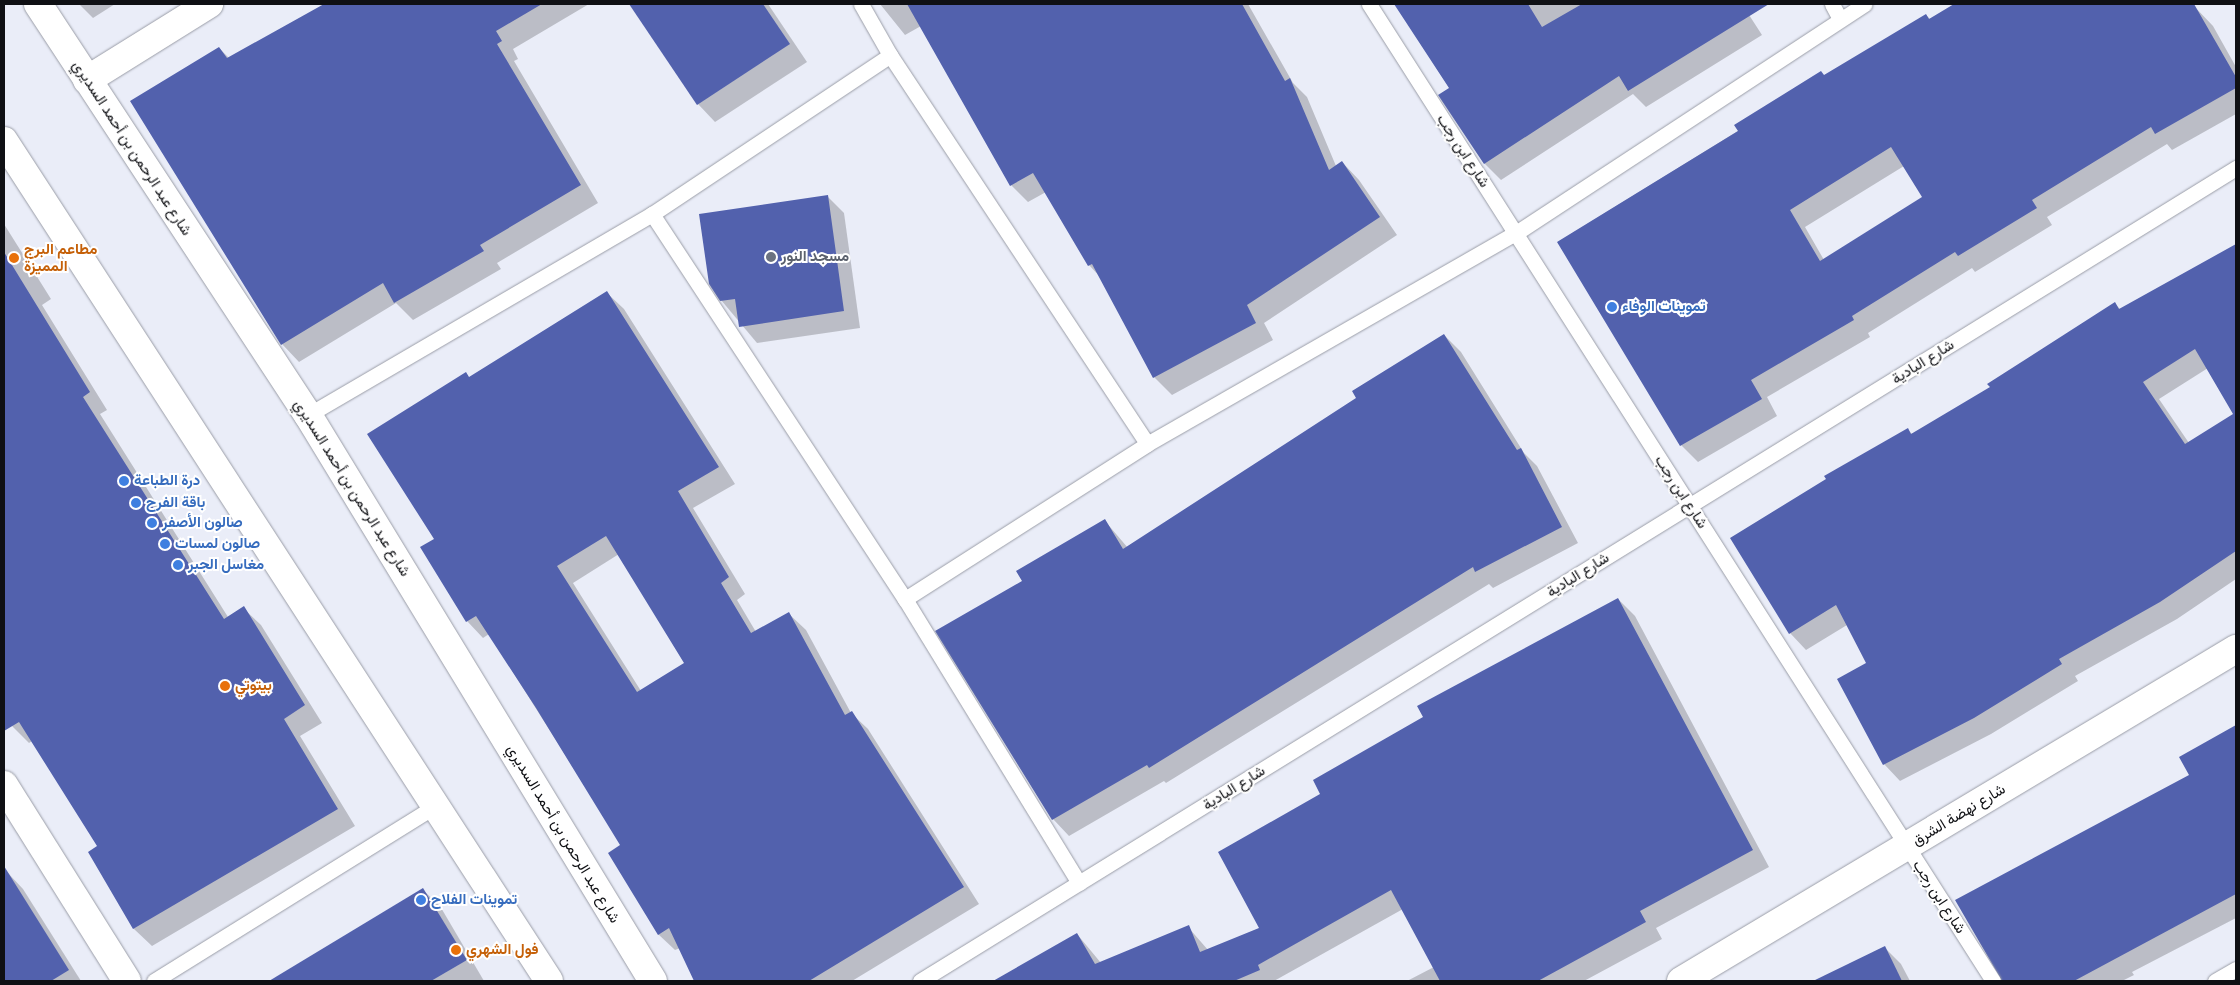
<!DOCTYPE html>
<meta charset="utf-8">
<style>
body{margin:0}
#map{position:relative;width:2240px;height:985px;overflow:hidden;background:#eaedf8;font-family:Cabin,Vazirmatn,sans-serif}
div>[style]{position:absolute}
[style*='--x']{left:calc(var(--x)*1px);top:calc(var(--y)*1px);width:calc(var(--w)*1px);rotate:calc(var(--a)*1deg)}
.shadow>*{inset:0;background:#0003}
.building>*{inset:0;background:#5261ad}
.roads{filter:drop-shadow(0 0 1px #9a9da7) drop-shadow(0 0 1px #9a9da7)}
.service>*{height:15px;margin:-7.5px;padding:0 7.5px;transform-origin:7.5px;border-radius:7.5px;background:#fff}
.minor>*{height:28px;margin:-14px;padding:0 14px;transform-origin:14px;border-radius:14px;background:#fff}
.tertiary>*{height:28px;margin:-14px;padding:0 14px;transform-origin:14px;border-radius:14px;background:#fff}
.dots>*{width:14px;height:14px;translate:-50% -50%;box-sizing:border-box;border:2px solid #fff;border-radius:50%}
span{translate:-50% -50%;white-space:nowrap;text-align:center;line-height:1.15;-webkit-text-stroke:4px #fff;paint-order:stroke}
.street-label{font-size:15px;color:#0f1014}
.food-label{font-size:15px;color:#c56008;font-weight:700}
.left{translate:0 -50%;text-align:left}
.worship-label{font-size:15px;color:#5b616d;font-weight:700}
.shop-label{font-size:15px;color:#366cbe;font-weight:700}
.frame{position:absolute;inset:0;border:5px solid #0f1014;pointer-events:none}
</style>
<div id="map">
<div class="shadow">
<i style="clip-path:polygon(79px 4px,115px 4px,93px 18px)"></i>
<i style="clip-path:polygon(326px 4px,589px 4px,513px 49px,518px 59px,514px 61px,598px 203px,497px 263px,501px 269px,413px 320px,396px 303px,299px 362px,282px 344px,219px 48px,229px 58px)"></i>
<i style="clip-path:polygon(631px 4px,768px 4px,807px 62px,715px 122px,698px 104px)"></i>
<i style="clip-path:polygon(880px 4px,1248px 4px,1293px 83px,1307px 97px,1336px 166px,1342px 162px,1359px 180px,1397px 235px,1264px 323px,1273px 340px,1172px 395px,1154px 377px,1101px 278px,1089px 265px,1046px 192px,1028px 202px,1011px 185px,921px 26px,905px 35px)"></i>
<i style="clip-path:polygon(1395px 4px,1742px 4px,1762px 35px,1646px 107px,1633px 94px,1501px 180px,1485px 164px,1450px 89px)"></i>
<i style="clip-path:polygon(evenodd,1957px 4px,2192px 4px,2213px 26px,2236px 67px,2236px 114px,2172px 150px,2167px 144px,2047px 217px,2052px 225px,1975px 272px,1972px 268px,1868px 333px,1870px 337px,1767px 397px,1777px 416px,1698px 462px,1681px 445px,1558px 242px,1926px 15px,1930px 19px,1957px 4px,1904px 166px,1924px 198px,1824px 260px,1805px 227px,1904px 166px)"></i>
<i style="clip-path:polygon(827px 196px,844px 213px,860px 328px,757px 343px,721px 300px)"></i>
<i style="clip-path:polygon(4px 224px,51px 299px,42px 305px,107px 410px,100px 414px,228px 617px,243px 608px,261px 625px,322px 723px,300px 736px,355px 826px,152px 946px,134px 929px,89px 852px,99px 847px,32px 741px,29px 743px,12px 726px,4px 711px)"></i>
<i style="clip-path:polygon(evenodd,2236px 245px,2236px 579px,2177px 619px,2075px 676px,2078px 681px,1991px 734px,1900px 781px,1884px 764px,1868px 664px,1847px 625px,1806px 650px,1790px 633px,1907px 429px,1912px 434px,1991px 388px,2115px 304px,2121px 310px,2236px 245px,2208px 368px,2235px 414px,2189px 443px,2159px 399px,2208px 368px)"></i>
<i style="clip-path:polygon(evenodd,607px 293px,624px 309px,735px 484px,693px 508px,745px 594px,737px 600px,756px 632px,789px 614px,806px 630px,851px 713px,868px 729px,979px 904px,852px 981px,696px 981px,680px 948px,675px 950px,658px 934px,622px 845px,489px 634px,483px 638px,467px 621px,436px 539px,469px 378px,607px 293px,619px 554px,685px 664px,641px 691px,573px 583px,619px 554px)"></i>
<i style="clip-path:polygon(1444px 335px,1461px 352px,1524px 453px,1537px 466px,1578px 543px,1493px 588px,1489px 584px,1166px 783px,1164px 781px,1069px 836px,1053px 819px,1024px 582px,1105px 521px,1128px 548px,1358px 398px)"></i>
<i style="clip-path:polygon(1618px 599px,1635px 616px,1769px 867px,1656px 928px,1662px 939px,1584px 981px,1407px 981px,1434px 967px,1403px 909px,1274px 981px,995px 981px,1077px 934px,1101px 963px,1188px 927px,1208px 950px,1260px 928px,1322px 794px,1425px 717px)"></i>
<i style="clip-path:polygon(2236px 727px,2236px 918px,2132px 972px,2134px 975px,2122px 981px,2002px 981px,2002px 976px,2191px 775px,2181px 758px)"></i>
<i style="clip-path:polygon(7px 872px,23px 889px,81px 981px,4px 981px,4px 874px)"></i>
<i style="clip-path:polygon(423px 890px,440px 906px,484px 981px,272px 981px)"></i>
<i style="clip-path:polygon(1884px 947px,1901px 964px,1910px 981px,1846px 981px,1840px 969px)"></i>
</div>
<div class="building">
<i style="clip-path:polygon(324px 4px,542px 4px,496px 31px,502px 41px,497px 44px,581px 185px,480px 245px,484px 251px,394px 303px,383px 283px,281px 345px,130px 101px,219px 47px,227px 58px)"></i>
<i style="clip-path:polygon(629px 4px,763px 4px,790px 44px,697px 105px)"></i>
<i style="clip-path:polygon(907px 4px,1242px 4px,1285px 81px,1290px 78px,1329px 170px,1342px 161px,1380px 217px,1247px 305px,1256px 323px,1153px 378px,1092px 264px,1088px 266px,1033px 173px,1010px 186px)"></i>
<i style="clip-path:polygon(1394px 4px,1528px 4px,1542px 27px,1582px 4px,1769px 4px,1628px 91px,1619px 76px,1484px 164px,1438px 95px,1449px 88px)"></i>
<i style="clip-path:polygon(evenodd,1954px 4px,2194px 4px,2236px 77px,2236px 88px,2155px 134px,2151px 127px,2032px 200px,2037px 208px,1958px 256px,1955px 252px,1852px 316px,1854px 320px,1751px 380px,1762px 399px,1680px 446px,1557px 242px,1738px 131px,1734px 125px,1821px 71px,1824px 75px,1926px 14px,1929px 19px,1954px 4px,1891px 147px,1922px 197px,1820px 261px,1790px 210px,1891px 147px)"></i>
<i style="clip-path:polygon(828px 195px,844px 311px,739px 327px,735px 299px,720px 301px,709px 284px,699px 214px)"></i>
<i style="clip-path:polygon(evenodd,2236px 244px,2236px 551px,2160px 602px,2059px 659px,2062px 664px,1974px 718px,1883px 765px,1837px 679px,1866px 663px,1836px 605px,1789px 634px,1730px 538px,1826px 479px,1824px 476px,1908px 428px,1911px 434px,1990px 387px,1987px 384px,2115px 302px,2119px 309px,2236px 244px,2195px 349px,2233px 414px,2185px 444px,2143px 382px,2195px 349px)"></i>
<i style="clip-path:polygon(4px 252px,90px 392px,83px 397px,224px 619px,244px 606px,305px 705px,284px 719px,338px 809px,133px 929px,88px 852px,97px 846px,19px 722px,4px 731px)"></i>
<i style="clip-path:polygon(evenodd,607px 291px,719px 467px,678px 491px,729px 577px,721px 583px,751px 633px,789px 612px,845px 715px,852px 711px,964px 887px,809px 981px,694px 981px,669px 928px,658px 935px,608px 853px,620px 845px,536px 708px,476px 616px,466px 622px,420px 547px,434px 539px,367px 434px,466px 372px,469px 377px,607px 291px,606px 536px,684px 663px,637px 692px,557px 566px,606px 536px)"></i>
<i style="clip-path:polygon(1444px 334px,1517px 450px,1521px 448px,1562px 527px,1475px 572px,1473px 567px,1149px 768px,1147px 765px,1052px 820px,935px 631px,1022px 581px,1016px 571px,1105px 519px,1123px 549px,1356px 398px,1352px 391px)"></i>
<i style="clip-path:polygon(1618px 598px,1753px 850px,1640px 911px,1646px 922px,1538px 981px,1440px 981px,1391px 890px,1258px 965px,1260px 970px,1234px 981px,993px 981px,1077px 933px,1095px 964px,1189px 925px,1200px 952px,1259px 928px,1218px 852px,1320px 794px,1313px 780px,1423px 717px,1417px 706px)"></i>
<i style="clip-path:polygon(2236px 725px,2236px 894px,2074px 981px,2002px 981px,1955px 900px,2189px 775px,2179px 757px)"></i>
<i style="clip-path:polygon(4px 866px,69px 970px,51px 981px,4px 981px)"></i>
<i style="clip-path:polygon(423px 888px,467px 960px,431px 981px,269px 981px)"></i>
<i style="clip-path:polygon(1885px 946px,1902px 981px,1813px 981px)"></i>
</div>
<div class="roads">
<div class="service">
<i style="--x:861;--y:4;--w:59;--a:60.4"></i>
<i style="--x:890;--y:55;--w:466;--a:56.5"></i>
<i style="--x:1369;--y:4;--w:1159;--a:57.43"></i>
<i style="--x:1832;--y:4;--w:17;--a:62"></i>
<i style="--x:652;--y:214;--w:461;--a:56.7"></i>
<i style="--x:905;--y:599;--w:333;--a:58.5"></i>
<i style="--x:308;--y:415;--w:398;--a:-30.3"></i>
<i style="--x:652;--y:214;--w:286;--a:-33.7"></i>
<i style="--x:905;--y:599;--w:287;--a:-32.6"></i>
<i style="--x:1147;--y:444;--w:425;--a:-29.8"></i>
<i style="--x:1516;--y:233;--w:417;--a:-33.3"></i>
<i style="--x:154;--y:981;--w:331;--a:-31.9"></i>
<i style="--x:920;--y:981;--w:1547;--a:-31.71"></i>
<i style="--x:2215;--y:981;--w:24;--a:-30"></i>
</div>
<div class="minor">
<i style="--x:87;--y:80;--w:144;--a:-31.9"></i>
<i style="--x:4;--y:785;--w:231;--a:57.9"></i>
</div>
<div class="tertiary">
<i style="--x:38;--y:4;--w:492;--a:56.7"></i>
<i style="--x:308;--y:415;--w:663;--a:58.64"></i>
<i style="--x:4;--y:141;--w:1001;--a:57.02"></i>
<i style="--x:1681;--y:981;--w:647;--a:-30.89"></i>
</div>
</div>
<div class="dots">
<i style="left:771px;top:257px;background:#6b7280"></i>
<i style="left:14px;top:258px;background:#e8710a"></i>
<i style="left:1612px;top:307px;background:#3f7fe0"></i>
<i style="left:124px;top:481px;background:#3f7fe0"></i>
<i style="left:136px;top:503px;background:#3f7fe0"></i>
<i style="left:152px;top:523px;background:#3f7fe0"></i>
<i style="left:165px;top:544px;background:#3f7fe0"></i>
<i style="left:178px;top:565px;background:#3f7fe0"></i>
<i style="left:225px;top:686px;background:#e8710a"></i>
<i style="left:421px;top:900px;background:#3f7fe0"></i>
<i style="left:456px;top:950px;background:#e8710a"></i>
</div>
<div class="street-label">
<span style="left:132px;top:148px;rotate:57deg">شارع عبد الرحمن بن أحمد السديري</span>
<span style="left:1463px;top:151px;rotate:57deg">شارع ابن رجب</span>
<span style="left:1923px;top:362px;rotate:-32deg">شارع البادية</span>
<span style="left:352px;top:488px;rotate:58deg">شارع عبد الرحمن بن أحمد السديري</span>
<span style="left:1681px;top:492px;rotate:57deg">شارع ابن رجب</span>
<span style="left:1578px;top:575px;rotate:-32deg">شارع البادية</span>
<span style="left:1234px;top:788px;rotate:-32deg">شارع البادية</span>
<span style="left:1959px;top:815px;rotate:-31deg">شارع نهضة الشرق</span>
<span style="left:563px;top:834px;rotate:59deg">شارع عبد الرحمن بن أحمد السديري</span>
<span style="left:1939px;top:897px;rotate:57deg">شارع ابن رجب</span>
</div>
<div class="food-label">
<span class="left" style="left:24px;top:258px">مطاعم البرج<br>المميزة</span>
<span class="left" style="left:235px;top:686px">بيتوتي</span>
<span class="left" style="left:466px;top:950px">فول الشهري</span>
</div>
<div class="worship-label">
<span class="left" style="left:781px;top:257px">مسجد النور</span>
</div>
<div class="shop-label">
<span class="left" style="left:1622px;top:307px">تموينات الوفاء</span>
<span class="left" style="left:134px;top:481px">درة الطباعة</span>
<span class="left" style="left:146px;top:503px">باقة الفرح</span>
<span class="left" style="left:162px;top:523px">صالون الأصفر</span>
<span class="left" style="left:175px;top:544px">صالون لمسات</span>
<span class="left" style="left:188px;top:565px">مغاسل الجبر</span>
<span class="left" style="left:431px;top:900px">تموينات الفلاح</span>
</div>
<div class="frame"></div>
</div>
